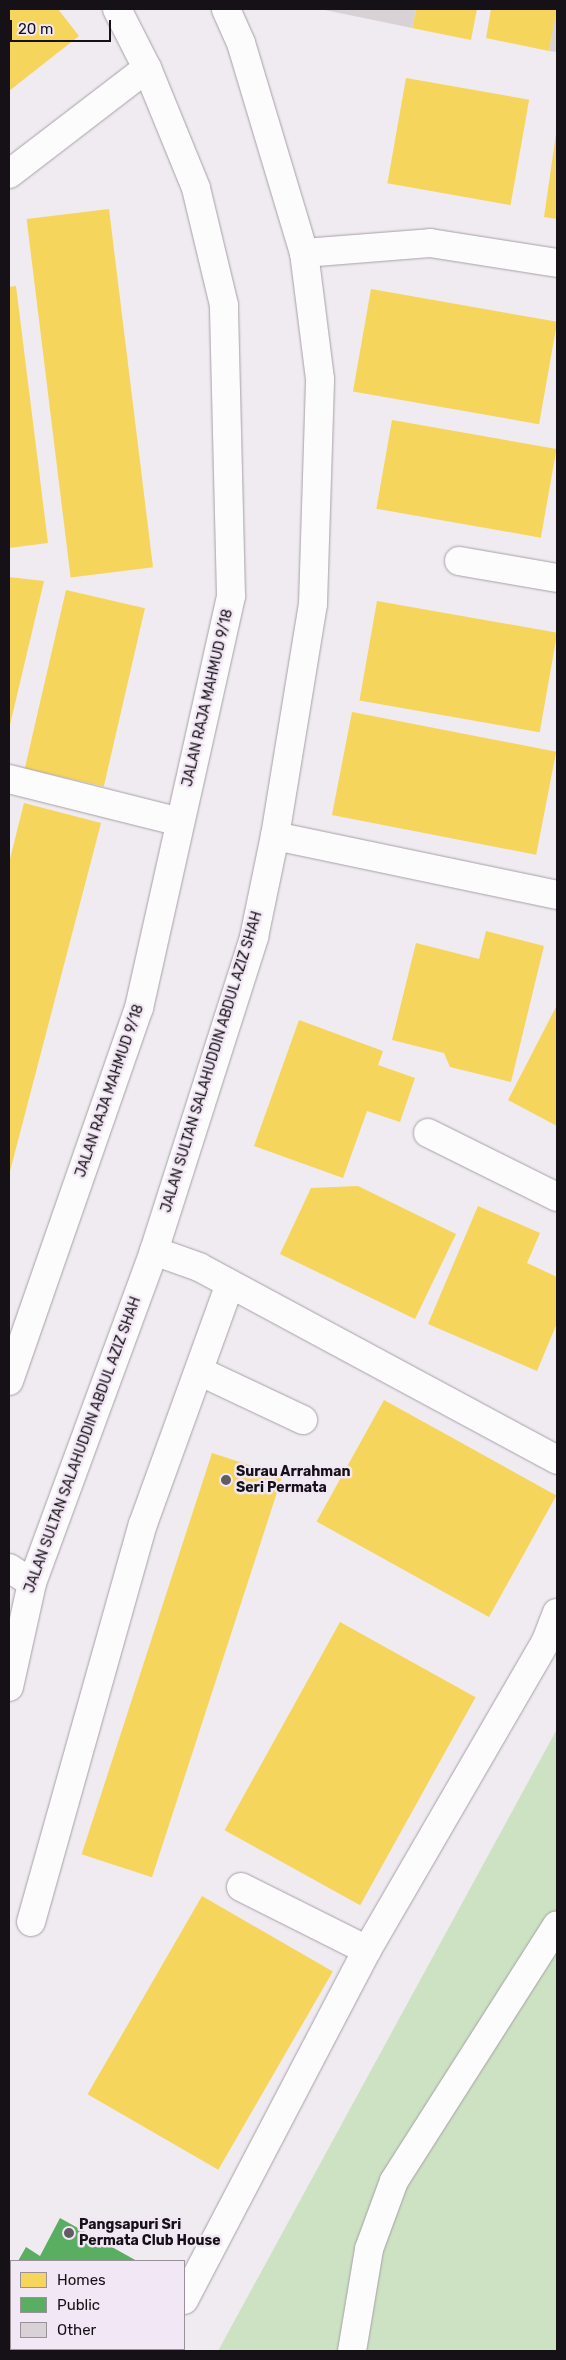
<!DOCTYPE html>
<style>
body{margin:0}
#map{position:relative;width:566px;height:2360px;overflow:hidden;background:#f0eaf1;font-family:Rubik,sans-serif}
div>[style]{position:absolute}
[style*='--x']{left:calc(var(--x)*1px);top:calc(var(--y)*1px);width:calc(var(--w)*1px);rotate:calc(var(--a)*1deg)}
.green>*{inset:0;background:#cde2c3}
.homes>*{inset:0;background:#f6d55c;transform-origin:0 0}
.public>*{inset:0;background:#5aae61}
.building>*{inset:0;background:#d8d2d6}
.roads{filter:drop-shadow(0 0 1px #a6a1a6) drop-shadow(0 0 1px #a6a1a6)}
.minor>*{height:28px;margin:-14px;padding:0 14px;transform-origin:14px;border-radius:14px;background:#fdfcfd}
.dots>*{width:14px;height:14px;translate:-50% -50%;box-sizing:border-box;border:2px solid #f2e7f4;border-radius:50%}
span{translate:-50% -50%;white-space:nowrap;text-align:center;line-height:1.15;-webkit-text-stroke:5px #f2e7f4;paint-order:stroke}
.street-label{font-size:14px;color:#151116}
.poi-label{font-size:14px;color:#151116;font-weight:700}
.left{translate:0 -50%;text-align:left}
.frame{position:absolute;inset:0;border:10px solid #151116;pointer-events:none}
.legend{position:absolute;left:10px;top:2260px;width:175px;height:90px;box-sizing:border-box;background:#f2e7f4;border:1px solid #9a919b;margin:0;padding:6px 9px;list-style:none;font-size:15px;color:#151116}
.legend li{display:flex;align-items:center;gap:10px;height:25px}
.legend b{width:25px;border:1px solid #9a919b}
.scale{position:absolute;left:10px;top:20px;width:101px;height:22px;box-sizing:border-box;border:2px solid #151116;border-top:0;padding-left:6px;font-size:15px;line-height:18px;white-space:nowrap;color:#151116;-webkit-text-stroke:4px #f2e7f4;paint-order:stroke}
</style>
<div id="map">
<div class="green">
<i style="clip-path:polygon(557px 1729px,557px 2351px,218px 2351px)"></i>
</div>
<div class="homes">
<i style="clip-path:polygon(9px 9px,58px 9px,79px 36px,9px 91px)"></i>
<i style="clip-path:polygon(416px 9px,477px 9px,471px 40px,412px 28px)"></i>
<i style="clip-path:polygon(491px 9px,557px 9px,549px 51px,486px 38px)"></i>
<i style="left:406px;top:78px;width:125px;height:107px;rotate:10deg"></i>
<i style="clip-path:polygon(556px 134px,557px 134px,557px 219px,544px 217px)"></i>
<i style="left:109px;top:209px;width:361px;height:83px;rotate:83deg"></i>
<i style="clip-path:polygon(16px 286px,48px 543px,9px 548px,9px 287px)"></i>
<i style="left:371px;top:289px;width:189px;height:104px;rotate:10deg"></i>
<i style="left:392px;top:420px;width:167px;height:90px;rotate:10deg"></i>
<i style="clip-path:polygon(9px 577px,44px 581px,9px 729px)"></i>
<i style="left:66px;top:590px;width:81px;height:183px;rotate:13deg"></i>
<i style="left:377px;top:601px;width:183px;height:101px;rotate:10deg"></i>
<i style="left:352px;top:712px;width:208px;height:105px;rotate:11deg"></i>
<i style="clip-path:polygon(24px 803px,101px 823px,9px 1175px,9px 863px)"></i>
<i style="clip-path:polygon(486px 931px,544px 946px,511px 1082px,450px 1067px,444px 1053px,392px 1040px,416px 943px,479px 959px)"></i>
<i style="clip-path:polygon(557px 1005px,557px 1126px,508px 1100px)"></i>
<i style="clip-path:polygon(299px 1020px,383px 1051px,378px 1065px,415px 1078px,400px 1122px,367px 1111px,343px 1178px,254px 1146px)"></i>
<i style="clip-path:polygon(358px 1186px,456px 1234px,415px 1319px,280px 1254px,311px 1188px)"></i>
<i style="clip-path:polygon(478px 1206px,540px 1233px,527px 1263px,557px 1277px,557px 1323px,537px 1371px,428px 1324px)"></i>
<i style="left:384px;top:1400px;width:197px;height:139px;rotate:29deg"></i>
<i style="left:212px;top:1453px;width:74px;height:422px;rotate:18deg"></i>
<i style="left:340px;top:1622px;width:155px;height:238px;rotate:29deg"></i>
<i style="left:202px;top:1896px;width:151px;height:229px;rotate:30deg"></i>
</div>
<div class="public">
<i style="clip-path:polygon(60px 2218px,137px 2261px,18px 2261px,26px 2247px,40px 2256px)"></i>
<i style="clip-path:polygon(11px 2274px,11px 2349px,100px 2351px,9px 2351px)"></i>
</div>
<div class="building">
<i style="clip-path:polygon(320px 9px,416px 9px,412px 28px)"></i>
<i style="clip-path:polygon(556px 13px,557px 13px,557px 52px,549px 51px)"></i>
</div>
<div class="roads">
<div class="minor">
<i style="--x:9;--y:174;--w:174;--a:-37.5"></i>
<i style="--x:304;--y:253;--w:126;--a:-4.5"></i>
<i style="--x:430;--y:243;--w:129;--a:8.9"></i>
<i style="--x:459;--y:561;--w:99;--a:9.8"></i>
<i style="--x:9;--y:779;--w:176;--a:14.1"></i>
<i style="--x:275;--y:836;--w:288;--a:11.8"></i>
<i style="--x:428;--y:1133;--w:144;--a:26.4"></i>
<i style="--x:154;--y:1251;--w:48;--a:19.6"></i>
<i style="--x:199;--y:1267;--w:407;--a:28.3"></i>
<i style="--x:199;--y:1371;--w:115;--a:25.2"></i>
<i style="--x:9;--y:1381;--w:395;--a:-70.8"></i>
<i style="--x:139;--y:1008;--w:422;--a:-77.4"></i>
<i style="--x:231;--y:596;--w:291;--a:-91.4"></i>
<i style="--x:224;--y:305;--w:120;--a:-103.5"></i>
<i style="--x:196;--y:188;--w:130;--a:-112.2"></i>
<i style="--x:147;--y:68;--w:66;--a:-117"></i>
<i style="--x:9;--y:1568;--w:27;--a:33"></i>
<i style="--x:9;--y:1687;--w:107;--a:-77.5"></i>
<i style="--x:32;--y:1583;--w:354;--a:-69.8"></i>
<i style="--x:154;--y:1251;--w:330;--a:-72.3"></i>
<i style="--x:254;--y:937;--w:103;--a:-78.3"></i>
<i style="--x:275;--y:836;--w:235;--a:-80.7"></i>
<i style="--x:313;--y:604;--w:225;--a:-88.2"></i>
<i style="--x:320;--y:379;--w:127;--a:-97.2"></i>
<i style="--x:304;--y:253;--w:219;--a:-106.7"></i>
<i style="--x:241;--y:43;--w:37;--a:-114"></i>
<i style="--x:241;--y:1887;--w:141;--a:26.6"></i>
<i style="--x:31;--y:1922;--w:413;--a:-74.3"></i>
<i style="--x:143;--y:1524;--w:252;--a:-70.1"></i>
<i style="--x:184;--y:2300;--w:395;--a:-62.4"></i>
<i style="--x:367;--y:1950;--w:357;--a:-59.9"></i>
<i style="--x:546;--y:1641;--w:30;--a:-69"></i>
<i style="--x:157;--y:2351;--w:2;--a:-63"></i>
<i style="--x:352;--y:2351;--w:103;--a:-80.5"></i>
<i style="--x:369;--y:2249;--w:72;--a:-69.8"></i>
<i style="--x:394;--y:2181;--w:303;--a:-57.5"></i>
</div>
</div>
<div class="dots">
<i style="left:226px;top:1480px;background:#625d63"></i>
<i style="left:69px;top:2233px;background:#625d63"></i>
</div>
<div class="street-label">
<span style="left:208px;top:698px;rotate:-77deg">JALAN RAJA MAHMUD 9/18</span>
<span style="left:212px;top:1062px;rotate:-73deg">JALAN SULTAN SALAHUDDIN ABDUL AZIZ SHAH</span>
<span style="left:110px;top:1091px;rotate:-71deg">JALAN RAJA MAHMUD 9/18</span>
<span style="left:83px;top:1445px;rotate:-70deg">JALAN SULTAN SALAHUDDIN ABDUL AZIZ SHAH</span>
</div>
<div class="poi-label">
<span class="left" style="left:236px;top:1480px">Surau Arrahman<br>Seri Permata</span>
<span class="left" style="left:79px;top:2233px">Pangsapuri Sri<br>Permata Club House</span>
</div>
<div class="frame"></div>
<ul class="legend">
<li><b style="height:14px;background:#f6d55c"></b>Homes</li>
<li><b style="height:14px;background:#5aae61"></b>Public</li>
<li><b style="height:14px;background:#d8d2d6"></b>Other</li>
</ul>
<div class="scale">20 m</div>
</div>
